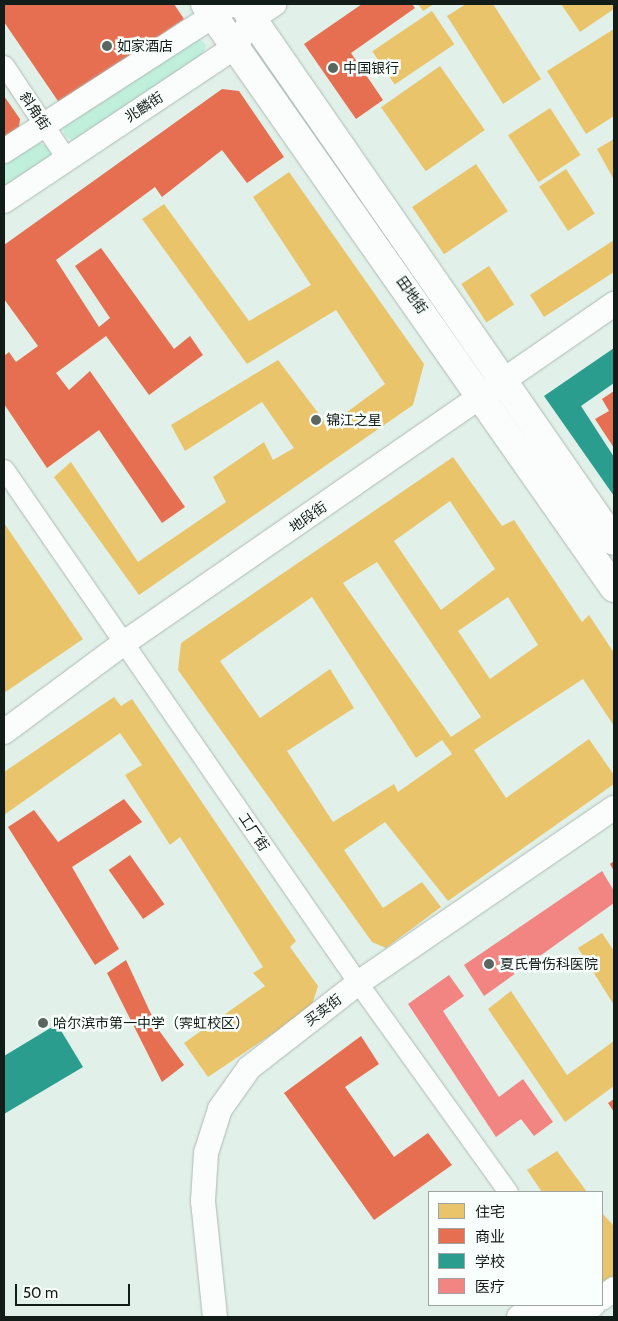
<!DOCTYPE html>
<meta charset="utf-8">
<style>
body{margin:0}
#map{position:relative;width:618px;height:1321px;overflow:hidden;background:#e1f1e9;font-family:Cabin,"Noto Sans SC",sans-serif}
div>[style]{position:absolute}
[style*='--x']{left:calc(var(--x)*1px);top:calc(var(--y)*1px);width:calc(var(--w)*1px);rotate:calc(var(--a)*1deg)}
.green>*{inset:0;background:#c0efdb}
.homes>*{inset:0;background:#e9c46a;transform-origin:0 0}
.shops>*{inset:0;background:#e76f51;transform-origin:0 0}
.schools>*{inset:0;background:#2a9d8f}
.health>*{inset:0;background:#f28482}
.roads{filter:drop-shadow(0 0 1px #adb9b3) drop-shadow(0 0 1px #adb9b3)}
.minor>*{height:19px;margin:-9.5px;padding:0 9.5px;transform-origin:9.5px;border-radius:9.5px;background:#fafdfc}
.major>*{height:24px;margin:-12px;padding:0 12px;transform-origin:12px;border-radius:12px;background:#fafdfc}
.highway>*{height:28px;margin:-14px;padding:0 14px;transform-origin:14px;border-radius:14px;background:#fafdfc}
.dots>*{width:14px;height:14px;translate:-50% -50%;box-sizing:border-box;border:2px solid #f9fffc;border-radius:50%}
span{translate:-50% -50%;white-space:nowrap;text-align:center;line-height:1.15;-webkit-text-stroke:5px #f9fffc;paint-order:stroke}
.poi-label{font-size:14px;color:#121c18}
.left{translate:0 -50%;text-align:left}
.street-label{font-size:14px;color:#121c18}
.frame{position:absolute;inset:0;border:5px solid #121c18;pointer-events:none}
.legend{position:absolute;left:428px;top:1191px;width:175px;height:115px;box-sizing:border-box;background:#f9fffc;border:1px solid #9da4a1;margin:0;padding:6px 9px;list-style:none;font-size:15px;color:#121c18}
.legend li{display:flex;align-items:center;gap:10px;height:25px}
.legend b{width:25px;border:1px solid #9da4a1}
.scale{position:absolute;left:15px;top:1284px;width:115px;height:22px;box-sizing:border-box;border:2px solid #121c18;border-top:0;padding-left:6px;font-size:15px;line-height:18px;white-space:nowrap;color:#121c18;-webkit-text-stroke:4px #f9fffc;paint-order:stroke}
</style>
<div id="map">
<div class="green">
<i style="clip-path:polygon(195px 35px,206px 45px,203px 55px,73px 141px,65px 136px,61px 125px)"></i>
<i style="clip-path:polygon(36px 141px,49px 147px,52px 156px,4px 193px,4px 159px)"></i>
</div>
<div class="homes">
<i style="clip-path:polygon(418px 4px,434px 4px,423px 11px)"></i>
<i style="clip-path:polygon(466px 4px,493px 4px,541px 79px,503px 104px,447px 16px)"></i>
<i style="clip-path:polygon(561px 4px,614px 4px,614px 9px,580px 32px)"></i>
<i style="left:432px;top:11px;width:40px;height:72px;rotate:56deg"></i>
<i style="clip-path:polygon(614px 29px,614px 116px,586px 134px,547px 71px)"></i>
<i style="left:440px;top:66px;width:78px;height:72px;rotate:55deg"></i>
<i style="left:550px;top:108px;width:56px;height:50px;rotate:57deg"></i>
<i style="clip-path:polygon(614px 139px,614px 180px,597px 149px)"></i>
<i style="left:476px;top:164px;width:57px;height:77px;rotate:56deg"></i>
<i style="left:566px;top:169px;width:53px;height:32px;rotate:57deg"></i>
<i style="clip-path:polygon(289px 172px,424px 364px,413px 405px,139px 595px,54px 477px,71px 462px,138px 562px,226px 502px,213px 477px,264px 442px,273px 460px,294px 448px,262px 402px,185px 451px,171px 425px,278px 360px,328px 426px,385px 384px,336px 310px,247px 364px,142px 219px,164px 204px,249px 321px,311px 285px,253px 197px)"></i>
<i style="clip-path:polygon(614px 240px,614px 272px,544px 317px,530px 295px)"></i>
<i style="left:489px;top:266px;width:46px;height:33px;rotate:57deg"></i>
<i style="clip-path:polygon(evenodd,453px 457px,502px 526px,514px 520px,582px 622px,589px 615px,614px 653px,614px 726px,583px 679px,474px 750px,506px 798px,589px 739px,614px 775px,614px 784px,448px 901px,385px 822px,344px 850px,383px 908px,422px 882px,441px 907px,386px 948px,372px 942px,178px 670px,181px 643px,453px 457px,450px 501px,495px 569px,441px 610px,394px 541px,450px 501px,453px 457px,377px 562px,481px 717px,451px 737px,343px 583px,377px 562px,453px 457px,312px 597px,416px 758px,442px 740px,452px 754px,398px 792px,394px 784px,333px 822px,287px 751px,354px 708px,330px 669px,260px 718px,220px 661px,312px 597px,453px 457px,508px 597px,538px 645px,490px 679px,458px 631px,508px 597px)"></i>
<i style="clip-path:polygon(4px 523px,83px 639px,4px 693px)"></i>
<i style="clip-path:polygon(114px 697px,121px 706px,132px 699px,296px 941px,290px 947px,318px 986px,311px 1008px,208px 1077px,184px 1043px,265px 986px,253px 973px,263px 967px,180px 837px,170px 845px,125px 775px,142px 765px,120px 733px,4px 815px,4px 772px)"></i>
<i style="clip-path:polygon(602px 933px,614px 951px,614px 1005px,578px 948px)"></i>
<i style="clip-path:polygon(511px 991px,567px 1075px,614px 1041px,614px 1086px,565px 1122px,488px 1009px)"></i>
<i style="clip-path:polygon(557px 1151px,587px 1192px,542px 1192px,527px 1170px)"></i>
<i style="clip-path:polygon(602px 1213px,614px 1226px,614px 1279px,606px 1285px,602px 1278px)"></i>
</div>
<div class="shops">
<i style="clip-path:polygon(4px 4px,174px 4px,184px 19px,60px 104px,4px 22px)"></i>
<i style="clip-path:polygon(362px 4px,412px 4px,415px 8px,351px 53px,383px 100px,356px 119px,304px 44px)"></i>
<i style="clip-path:polygon(222px 89px,239px 91px,284px 157px,247px 183px,222px 150px,162px 197px,155px 187px,56px 260px,99px 327px,110px 318px,75px 266px,101px 248px,174px 349px,190px 336px,203px 355px,149px 395px,106px 336px,56px 373px,69px 390px,90px 371px,185px 507px,162px 523px,99px 430px,47px 468px,4px 404px,4px 356px,9px 352px,16px 362px,38px 346px,4px 299px,4px 245px)"></i>
<i style="clip-path:polygon(4px 96px,20px 119px,18px 136px,4px 146px)"></i>
<i style="clip-path:polygon(614px 391px,614px 448px,595px 419px,609px 411px,602px 399px)"></i>
<i style="clip-path:polygon(124px 799px,142px 822px,72px 867px,119px 949px,95px 965px,8px 827px,34px 810px,58px 842px)"></i>
<i style="left:130px;top:855px;width:60px;height:26px;rotate:55deg"></i>
<i style="clip-path:polygon(614px 861px,614px 871px,610px 864px)"></i>
<i style="clip-path:polygon(126px 960px,158px 1029px,184px 1065px,162px 1082px,107px 973px)"></i>
<i style="clip-path:polygon(361px 1036px,379px 1064px,345px 1087px,394px 1157px,428px 1133px,452px 1165px,374px 1220px,284px 1093px)"></i>
<i style="clip-path:polygon(614px 1099px,614px 1112px,608px 1103px)"></i>
</div>
<div class="schools">
<i style="clip-path:polygon(614px 348px,614px 383px,581px 406px,614px 457px,614px 496px,544px 396px)"></i>
<i style="clip-path:polygon(57px 1024px,83px 1067px,4px 1114px,4px 1056px)"></i>
</div>
<div class="health">
<i style="clip-path:polygon(602px 871px,614px 891px,614px 903px,484px 996px,464px 965px)"></i>
<i style="clip-path:polygon(449px 975px,464px 996px,443px 1011px,499px 1097px,523px 1079px,553px 1122px,534px 1136px,521px 1119px,496px 1137px,408px 1004px)"></i>
</div>
<div class="roads">
<div class="minor">
<i style="--x:4;--y:65;--w:112;--a:56.3"></i>
<i style="--x:4;--y:469;--w:624;--a:55.44"></i>
<i style="--x:358;--y:983;--w:257;--a:54.3"></i>
</div>
<div class="major">
<i style="--x:4;--y:151;--w:270;--a:-32.9"></i>
<i style="--x:4;--y:201;--w:278;--a:-33.7"></i>
<i style="--x:235;--y:47;--w:33;--a:-59"></i>
<i style="--x:252;--y:19;--w:27;--a:-34"></i>
<i style="--x:4;--y:732;--w:149;--a:-36.6"></i>
<i style="--x:124;--y:643;--w:596;--a:-34.68"></i>
<i style="--x:602;--y:1298;--w:15;--a:-37"></i>
<i style="--x:215;--y:1317;--w:117;--a:-95.9"></i>
<i style="--x:203;--y:1201;--w:48;--a:-86.4"></i>
<i style="--x:206;--y:1153;--w:46;--a:-72.3"></i>
<i style="--x:220;--y:1109;--w:50;--a:-54.7"></i>
<i style="--x:249;--y:1068;--w:138;--a:-37.9"></i>
<i style="--x:358;--y:983;--w:310;--a:-34.4"></i>
<i style="--x:519;--y:1317;--w:75;--a:-9.2"></i>
</div>
<div class="highway">
<i style="--x:205;--y:4;--w:713;--a:54.99"></i>
<i style="--x:242;--y:4;--w:653;--a:55.29"></i>
</div>
</div>
<div class="dots">
<i style="left:107px;top:46px;background:#5a6761"></i>
<i style="left:333px;top:68px;background:#5a6761"></i>
<i style="left:316px;top:420px;background:#5a6761"></i>
<i style="left:489px;top:964px;background:#5a6761"></i>
<i style="left:43px;top:1023px;background:#5a6761"></i>
</div>
<div class="poi-label">
<span class="left" style="left:117px;top:46px">如家酒店</span>
<span class="left" style="left:343px;top:68px">中国银行</span>
<span class="left" style="left:326px;top:420px">锦江之星</span>
<span class="left" style="left:500px;top:964px">夏氏骨伤科医院</span>
<span class="left" style="left:53px;top:1023px">哈尔滨市第一中学（霁虹校区）</span>
</div>
<div class="street-label">
<span style="left:144px;top:107px;rotate:-33deg">兆麟街</span>
<span style="left:35px;top:111px;rotate:56deg">斜角街</span>
<span style="left:412px;top:295px;rotate:55deg">田地街</span>
<span style="left:308px;top:517px;rotate:-35deg">地段街</span>
<span style="left:254px;top:832px;rotate:56deg">工厂街</span>
<span style="left:323px;top:1010px;rotate:-37deg">买卖街</span>
</div>
<div class="frame"></div>
<ul class="legend">
<li><b style="height:14px;background:#e9c46a"></b>住宅</li>
<li><b style="height:14px;background:#e76f51"></b>商业</li>
<li><b style="height:14px;background:#2a9d8f"></b>学校</li>
<li><b style="height:14px;background:#f28482"></b>医疗</li>
</ul>
<div class="scale">50 m</div>
</div>
